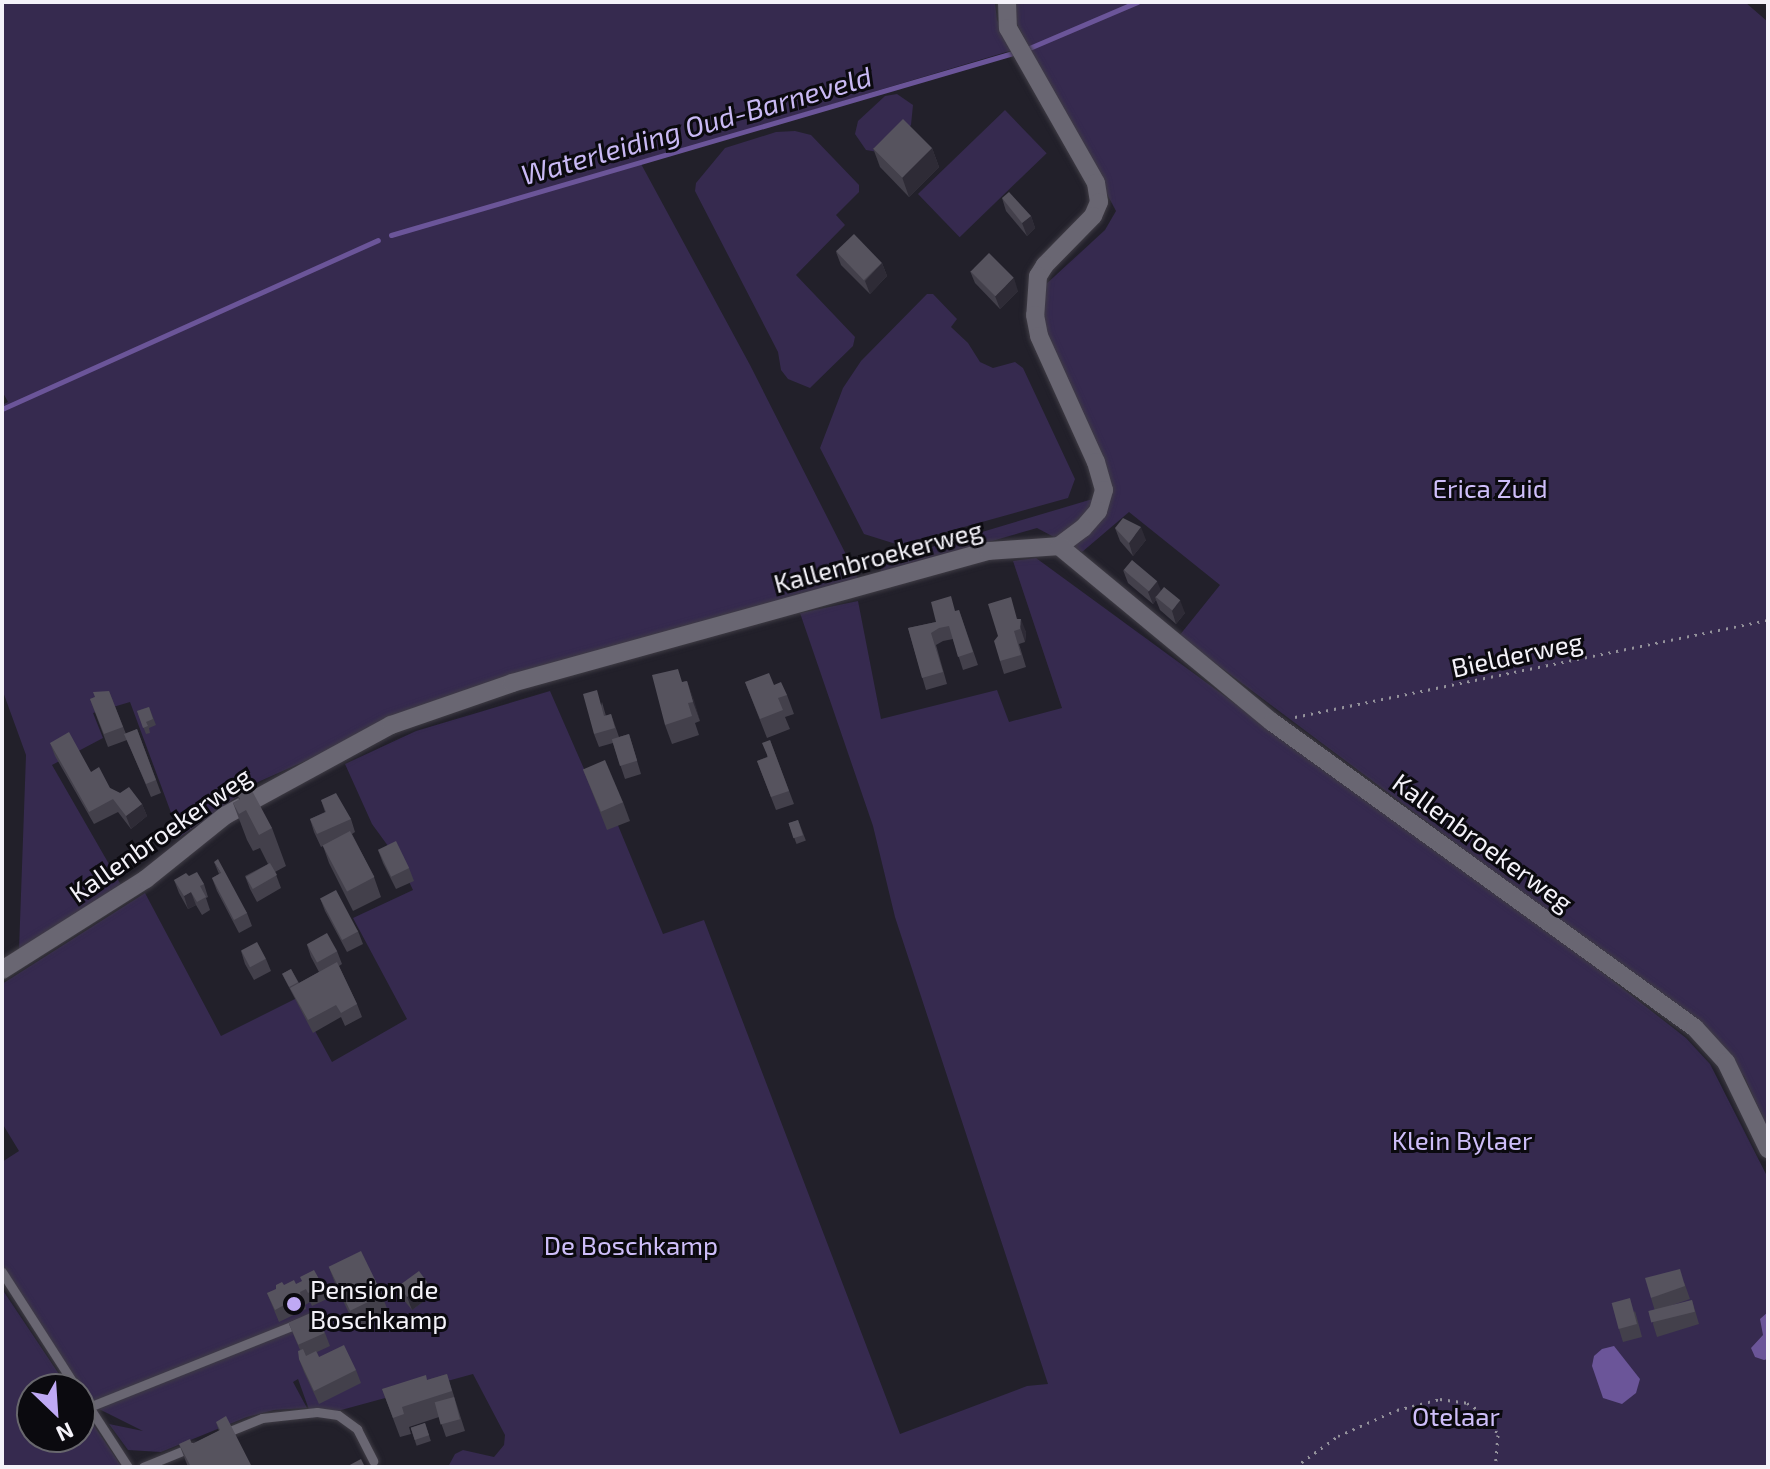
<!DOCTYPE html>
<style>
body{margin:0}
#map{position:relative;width:1770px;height:1469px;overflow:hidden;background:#22202a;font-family:"Exo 2",sans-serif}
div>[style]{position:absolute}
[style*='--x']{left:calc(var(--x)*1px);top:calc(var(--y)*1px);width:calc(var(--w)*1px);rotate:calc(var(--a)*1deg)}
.green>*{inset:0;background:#362a4f;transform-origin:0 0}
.water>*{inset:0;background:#6b5599}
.stream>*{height:5px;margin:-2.5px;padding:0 2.5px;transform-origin:2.5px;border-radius:2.5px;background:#6b5599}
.path>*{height:3px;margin-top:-1.5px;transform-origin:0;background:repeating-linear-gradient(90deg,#94929b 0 2px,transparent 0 8px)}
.roads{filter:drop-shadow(0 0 2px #3f3c45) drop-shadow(0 0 2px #3f3c45)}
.service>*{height:9px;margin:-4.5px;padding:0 4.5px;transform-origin:4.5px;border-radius:4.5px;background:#696672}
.minor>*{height:18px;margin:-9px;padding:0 9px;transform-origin:9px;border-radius:9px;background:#696672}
.wall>*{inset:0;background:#43404b;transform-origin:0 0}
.shaded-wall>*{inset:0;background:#2e2b36}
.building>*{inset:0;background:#56535e;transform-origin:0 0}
.dots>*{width:22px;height:22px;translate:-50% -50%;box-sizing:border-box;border:4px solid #0b0a0f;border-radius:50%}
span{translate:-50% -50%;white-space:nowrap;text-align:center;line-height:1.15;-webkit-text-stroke:6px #0b0a0f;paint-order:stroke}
.park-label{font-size:26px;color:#cebef9}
.street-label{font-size:26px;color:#f4f2f9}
.poi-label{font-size:26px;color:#f4f2f9}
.left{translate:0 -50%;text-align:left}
.water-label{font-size:28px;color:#c9b9f4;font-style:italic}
.frame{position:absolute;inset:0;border:4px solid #f4f2f9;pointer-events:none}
.north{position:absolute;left:16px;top:1373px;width:80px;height:80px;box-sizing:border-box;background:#0b0a0f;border:2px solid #68676d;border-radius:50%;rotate:155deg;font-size:22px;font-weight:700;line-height:32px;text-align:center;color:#f4f2f9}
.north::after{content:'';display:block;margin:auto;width:28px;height:36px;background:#bfa9f4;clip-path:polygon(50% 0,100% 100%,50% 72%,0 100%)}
</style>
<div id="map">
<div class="green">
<i style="clip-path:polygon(2px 2px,995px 2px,997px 20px,1013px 50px,640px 162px,750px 365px,859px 580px,413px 713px,258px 782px,180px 837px,130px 702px,93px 713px,103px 738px,52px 765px,121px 885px,19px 950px,26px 755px,2px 689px,2px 405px,8px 402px,2px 391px)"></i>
<i style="clip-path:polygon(1013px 2px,1745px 2px,1768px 22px,1768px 1129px,1744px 1076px,1610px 959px,1179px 636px,1220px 585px,1129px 512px,1082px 552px,1037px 528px,882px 573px,878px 563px,1096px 498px,1113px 489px,1055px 371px,1039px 306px,1044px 286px,1105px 230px,1116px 211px,1009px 9px)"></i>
<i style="clip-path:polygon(897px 94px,913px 105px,911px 125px,889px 148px,878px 152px,866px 150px,855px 134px,858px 121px,885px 96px)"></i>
<i style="left:1005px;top:110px;width:60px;height:121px;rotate:46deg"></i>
<i style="clip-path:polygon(795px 131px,811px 135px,859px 185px,859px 192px,836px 215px,845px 225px,796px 275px,855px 337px,853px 346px,810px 388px,788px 379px,781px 370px,778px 352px,695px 191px,696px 183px,725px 148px,776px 132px)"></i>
<i style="clip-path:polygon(927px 294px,933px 294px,957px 319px,951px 327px,968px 343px,980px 362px,993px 368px,1015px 362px,1023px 368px,1075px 479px,1068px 498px,899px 545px,864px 534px,820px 448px,843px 388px,861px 361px)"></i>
<i style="clip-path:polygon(1036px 558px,1594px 966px,1686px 1038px,1710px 1064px,1768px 1178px,1768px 1467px,448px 1467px,455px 1454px,463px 1450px,494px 1457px,504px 1445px,505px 1435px,473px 1374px,312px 1418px,298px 1379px,293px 1382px,307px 1408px,274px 1410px,247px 1417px,161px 1452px,128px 1450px,109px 1424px,143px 1431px,95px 1407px,2px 1267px,2px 1162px,19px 1151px,2px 1123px,2px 984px,145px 893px,221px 1036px,297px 998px,332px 1062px,407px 1019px,353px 918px,413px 890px,399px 861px,372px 824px,345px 764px,416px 731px,550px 691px,609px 826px,617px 823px,663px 934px,704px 920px,900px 1434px,1027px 1386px,1048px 1384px,895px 917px,873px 826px,800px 613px,858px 601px,881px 719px,997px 690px,1009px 722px,1062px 708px,1013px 561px)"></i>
<i style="clip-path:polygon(2px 1289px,69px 1389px,32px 1389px,32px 1437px,80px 1437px,80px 1405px,122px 1467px,2px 1467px)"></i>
</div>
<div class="water">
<i style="clip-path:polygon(1768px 1312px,1768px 1359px,1764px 1360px,1755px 1357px,1751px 1348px,1763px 1335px,1760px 1319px)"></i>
<i style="clip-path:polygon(1614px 1346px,1640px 1379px,1636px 1393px,1622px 1404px,1603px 1398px,1592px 1366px,1594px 1356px,1602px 1349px)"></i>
</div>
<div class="stream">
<i style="--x:1027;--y:49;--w:120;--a:-23.1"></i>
<i style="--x:391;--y:235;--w:648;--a:-16.31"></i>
<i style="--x:2;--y:409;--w:412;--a:-24.2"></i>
</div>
<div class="path">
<i style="--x:1295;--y:717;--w:483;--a:-11.6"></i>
<i style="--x:1295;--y:1467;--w:53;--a:-35.8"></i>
<i style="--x:1338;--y:1436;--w:64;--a:-23.8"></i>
<i style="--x:1397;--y:1410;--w:44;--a:-14.3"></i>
<i style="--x:1440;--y:1399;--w:27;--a:8"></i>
<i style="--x:1467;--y:1403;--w:26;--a:31"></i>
<i style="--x:1489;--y:1416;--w:21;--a:65"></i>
<i style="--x:1498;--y:1435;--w:32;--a:95"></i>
</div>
<div class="roads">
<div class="service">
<i style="--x:2;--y:1272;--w:139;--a:57.3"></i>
<i style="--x:80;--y:1393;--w:88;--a:57"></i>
<i style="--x:89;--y:1407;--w:245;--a:-21.8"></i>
<i style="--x:225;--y:1433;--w:40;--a:-22"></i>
<i style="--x:262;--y:1418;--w:55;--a:-6.2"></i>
<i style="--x:317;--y:1412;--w:21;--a:8"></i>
<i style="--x:338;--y:1415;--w:24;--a:36"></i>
<i style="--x:357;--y:1429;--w:36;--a:63"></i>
<i style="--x:143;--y:1467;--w:53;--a:-22.2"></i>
</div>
<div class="minor">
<i style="--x:1007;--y:2;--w:26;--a:88"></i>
<i style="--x:1008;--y:28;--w:178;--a:60.4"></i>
<i style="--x:1096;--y:183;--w:19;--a:81"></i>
<i style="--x:1099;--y:202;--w:15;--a:113"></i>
<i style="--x:1093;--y:216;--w:69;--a:134.4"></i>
<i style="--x:1045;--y:265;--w:13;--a:122"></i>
<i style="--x:1038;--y:276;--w:39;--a:94"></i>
<i style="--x:1035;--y:315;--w:21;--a:79"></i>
<i style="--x:1039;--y:336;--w:138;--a:65.7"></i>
<i style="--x:1096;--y:462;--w:29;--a:74"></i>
<i style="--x:1104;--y:490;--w:22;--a:106"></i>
<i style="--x:1098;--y:511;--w:23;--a:131"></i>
<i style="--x:1083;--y:528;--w:30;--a:143"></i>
<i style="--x:2;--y:970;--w:170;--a:-32.3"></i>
<i style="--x:146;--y:879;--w:102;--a:-38.7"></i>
<i style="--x:226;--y:815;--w:188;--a:-28.6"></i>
<i style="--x:391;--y:725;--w:128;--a:-19.1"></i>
<i style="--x:512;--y:683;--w:494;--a:-15.5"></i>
<i style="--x:988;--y:551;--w:71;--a:-4"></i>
<i style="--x:1059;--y:546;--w:276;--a:39.6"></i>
<i style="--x:1272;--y:722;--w:522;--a:35.88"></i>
<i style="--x:1695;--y:1028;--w:46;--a:47.6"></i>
<i style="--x:1726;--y:1062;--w:97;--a:64.2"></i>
</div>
</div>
<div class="wall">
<i style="clip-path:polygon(873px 148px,932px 148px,939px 167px,909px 197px,880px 167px)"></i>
<i style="clip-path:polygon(1002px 198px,1031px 216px,1035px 228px,1027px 236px,1006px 211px)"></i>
<i style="clip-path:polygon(836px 252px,882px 263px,887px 276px,870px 294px,841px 265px)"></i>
<i style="clip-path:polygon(970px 271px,1018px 291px,1000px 309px,975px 283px)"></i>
<i style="clip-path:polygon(1115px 528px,1146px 540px,1133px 556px,1120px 541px)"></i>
<i style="clip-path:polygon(1123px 570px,1161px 591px,1185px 613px,1176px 624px,1160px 610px,1156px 600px,1153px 604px,1128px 583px)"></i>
<i style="clip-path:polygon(959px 610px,978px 665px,963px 670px,953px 639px,943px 641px,936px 645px,947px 684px,926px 690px,908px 628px,936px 622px)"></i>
<i style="clip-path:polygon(1018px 619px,1026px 632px,1025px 642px,1019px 644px,1026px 667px,1004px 674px,1000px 661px,998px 636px)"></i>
<i style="clip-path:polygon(687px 681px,700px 721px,695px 723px,699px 735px,672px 744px,665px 725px,683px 682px)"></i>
<i style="clip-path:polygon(745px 682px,774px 685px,787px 695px,794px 714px,785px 717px,790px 729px,767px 738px)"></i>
<i style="clip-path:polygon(109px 691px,126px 734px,137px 729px,161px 793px,151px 797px,127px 740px,108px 747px,90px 699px)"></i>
<i style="clip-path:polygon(602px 702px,606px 716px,611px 714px,619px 737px,629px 734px,641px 774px,625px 779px,613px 743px,599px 747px,594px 734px)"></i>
<i style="clip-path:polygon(149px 707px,156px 725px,149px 728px,150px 733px,146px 734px,137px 711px)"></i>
<i style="clip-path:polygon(770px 740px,794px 804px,776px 810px,757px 761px,767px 757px)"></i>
<i style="clip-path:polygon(50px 743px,91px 772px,110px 788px,142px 804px,147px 816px,131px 829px,118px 812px,94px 824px,55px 756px)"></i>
<i style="clip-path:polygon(583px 769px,623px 802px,630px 821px,607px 830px)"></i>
<i style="clip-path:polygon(237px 794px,272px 828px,286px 866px,275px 872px,281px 888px,257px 902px,250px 889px,245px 876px,268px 864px,260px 848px,253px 851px,247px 840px,233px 803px,239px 800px)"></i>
<i style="clip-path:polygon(321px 800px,351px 819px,355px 832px,352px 834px,374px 877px,381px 897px,353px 911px,329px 863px,323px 846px,321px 847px,314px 832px,310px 819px,325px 812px)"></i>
<i style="left:798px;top:820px;width:22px;height:10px;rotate:69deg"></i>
<i style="clip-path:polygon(378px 850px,409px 868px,414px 881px,396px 889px,383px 863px)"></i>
<i style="clip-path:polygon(214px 862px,247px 913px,252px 926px,239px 933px,217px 891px,212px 878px,219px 874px)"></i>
<i style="clip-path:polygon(189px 876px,204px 884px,208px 897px,206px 898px,210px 910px,202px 915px,196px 905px,188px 909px,179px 893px,174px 880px)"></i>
<i style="clip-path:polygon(320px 898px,358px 931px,363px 944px,347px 952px,325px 911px)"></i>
<i style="clip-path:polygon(307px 945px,337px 951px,342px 964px,339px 966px,357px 1004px,362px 1017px,345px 1026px,341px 1017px,313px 1033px,282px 974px,291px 969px,299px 983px,319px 972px,311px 957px)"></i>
<i style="clip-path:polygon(241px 951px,266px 959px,271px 971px,254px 980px,245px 964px)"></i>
<i style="clip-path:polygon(329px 1267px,382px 1295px,389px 1314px,357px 1330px,336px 1286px)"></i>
<i style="clip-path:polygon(427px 1282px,432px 1295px,412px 1310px,403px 1299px,399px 1286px)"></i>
<i style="clip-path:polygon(1684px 1282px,1690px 1299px,1661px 1309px,1692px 1300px,1699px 1324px,1657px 1337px,1653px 1324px,1655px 1311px,1651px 1298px)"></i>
<i style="clip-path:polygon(296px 1284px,323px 1286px,327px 1299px,312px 1306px,310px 1302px,305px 1305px,306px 1309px,279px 1322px,267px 1293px)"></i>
<i style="clip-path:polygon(1635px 1311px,1642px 1337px,1623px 1342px,1619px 1329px)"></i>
<i style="clip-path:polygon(289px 1324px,325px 1333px,330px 1346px,317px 1352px,319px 1357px,356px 1370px,361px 1383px,319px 1404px,304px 1372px,299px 1359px,300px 1350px)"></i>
<i style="clip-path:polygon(447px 1374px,465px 1431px,446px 1437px,439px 1417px,409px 1427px,411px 1434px,400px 1437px,382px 1389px,427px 1380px)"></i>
<i style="clip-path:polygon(216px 1422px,252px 1467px,188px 1467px,179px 1444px,192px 1444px,219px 1431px)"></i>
<i style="left:425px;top:1423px;width:19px;height:15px;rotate:72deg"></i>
</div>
<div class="shaded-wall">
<i style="clip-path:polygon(932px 148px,939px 167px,909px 197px,902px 177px)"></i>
<i style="clip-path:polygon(1031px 216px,1035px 228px,1027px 236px,1022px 223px)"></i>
<i style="clip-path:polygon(882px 263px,887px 276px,870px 294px,865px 281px)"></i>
<i style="clip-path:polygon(1014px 278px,1018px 291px,1000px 309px,995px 296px)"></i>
<i style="clip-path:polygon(1141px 527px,1146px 540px,1133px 556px,1129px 543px)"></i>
<i style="clip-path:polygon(1157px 581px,1162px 593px,1155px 597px,1156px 600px,1153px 604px,1148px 592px)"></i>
<i style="clip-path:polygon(1011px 597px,1020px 627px,1021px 619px,1026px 632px,1025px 642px)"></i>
<i style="clip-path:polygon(1180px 600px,1185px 613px,1176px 624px,1172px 611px)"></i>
<i style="clip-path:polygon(687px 681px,694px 700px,700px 721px,693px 702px)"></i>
<i style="clip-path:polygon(142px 804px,147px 816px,131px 829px,126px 816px)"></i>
<i style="clip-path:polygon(191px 892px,196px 905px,188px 909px,184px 896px)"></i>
<i style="clip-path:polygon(427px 1282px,432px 1295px,412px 1310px,407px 1297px)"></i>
</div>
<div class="building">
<i style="left:903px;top:119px;width:41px;height:42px;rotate:45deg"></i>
<i style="clip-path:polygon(1009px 192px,1031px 216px,1022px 223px,1002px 198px)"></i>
<i style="left:854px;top:234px;width:40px;height:25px;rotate:46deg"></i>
<i style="left:989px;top:253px;width:35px;height:26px;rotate:45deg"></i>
<i style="clip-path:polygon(1123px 518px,1141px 527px,1129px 543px,1115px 528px)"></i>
<i style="left:1132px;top:560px;width:33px;height:13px;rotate:40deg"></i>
<i style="left:1164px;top:587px;width:21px;height:13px;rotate:39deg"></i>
<i style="clip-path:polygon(951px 596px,955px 611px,959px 610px,973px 652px,958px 657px,949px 626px,939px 628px,931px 633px,943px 672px,922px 678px,908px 628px,936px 622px,931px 602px)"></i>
<i style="clip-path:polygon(1011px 597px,1017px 619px,1021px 619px,1020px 629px,1014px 631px,1021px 655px,1000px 661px,994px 641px,998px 636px,988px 604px)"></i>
<i style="clip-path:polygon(678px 669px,682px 682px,687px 681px,693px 702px,688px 703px,692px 716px,665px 725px,652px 675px)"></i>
<i style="clip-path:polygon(769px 673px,774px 685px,781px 682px,787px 695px,778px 698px,783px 710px,760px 719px,745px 682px)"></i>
<i style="clip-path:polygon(597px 690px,604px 716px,611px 714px,615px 728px,594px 734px,583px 694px)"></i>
<i style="clip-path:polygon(109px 691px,123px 727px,104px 734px,90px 699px,95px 697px,93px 692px)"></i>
<i style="clip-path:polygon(149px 707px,153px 719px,146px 722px,148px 726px,143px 728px,137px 711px)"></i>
<i style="clip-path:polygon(137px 729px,156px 780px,146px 784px,124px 734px)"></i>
<i style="clip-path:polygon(69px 732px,91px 772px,99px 767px,110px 788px,120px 793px,129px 787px,142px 804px,126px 816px,113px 799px,89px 812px,50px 743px)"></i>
<i style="left:629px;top:734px;width:28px;height:18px;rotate:73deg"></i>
<i style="clip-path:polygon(770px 740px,789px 791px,771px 797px,757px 761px,768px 757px,762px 743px)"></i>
<i style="left:605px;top:760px;width:46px;height:24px;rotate:67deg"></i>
<i style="clip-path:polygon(250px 787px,272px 828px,259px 835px,246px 810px,239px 814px,233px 803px,240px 799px,237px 794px)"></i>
<i style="clip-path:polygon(336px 793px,351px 819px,317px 834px,310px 819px,326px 812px,321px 800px)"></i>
<i style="left:798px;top:820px;width:16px;height:10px;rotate:72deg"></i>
<i style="left:350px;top:831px;width:52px;height:31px;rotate:62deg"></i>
<i style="left:396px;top:841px;width:30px;height:20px;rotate:64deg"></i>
<i style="clip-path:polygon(218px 859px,247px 913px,234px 920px,212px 878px,221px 873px,214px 862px)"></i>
<i style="left:270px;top:863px;width:14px;height:28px;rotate:60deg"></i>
<i style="clip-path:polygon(197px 872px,204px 884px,200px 886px,206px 897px,197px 902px,191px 892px,184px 896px,174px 880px,186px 873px,189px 876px)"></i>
<i style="left:336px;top:890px;width:47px;height:18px;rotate:62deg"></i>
<i style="left:327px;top:933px;width:21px;height:23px;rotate:61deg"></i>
<i style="left:257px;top:942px;width:19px;height:18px;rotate:62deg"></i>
<i style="clip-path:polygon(337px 962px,357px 1004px,341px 1013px,336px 1005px,308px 1020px,290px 988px)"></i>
<i style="left:291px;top:969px;width:15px;height:10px;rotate:62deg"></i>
<i style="left:361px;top:1251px;width:49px;height:36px;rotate:64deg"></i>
<i style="clip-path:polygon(1680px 1269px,1685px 1286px,1651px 1298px,1645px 1278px)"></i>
<i style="clip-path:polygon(314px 1270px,323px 1286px,308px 1293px,306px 1289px,300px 1292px,301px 1296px,275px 1310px,267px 1293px,276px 1289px,276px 1285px,282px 1282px,284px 1285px,294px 1280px,296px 1284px,302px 1281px,300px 1277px)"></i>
<i style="left:419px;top:1271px;width:14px;height:25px;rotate:54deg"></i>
<i style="left:1630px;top:1298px;width:27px;height:19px;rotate:75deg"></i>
<i style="left:1692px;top:1300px;width:12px;height:45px;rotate:76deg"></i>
<i style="left:315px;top:1311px;width:24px;height:29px;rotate:66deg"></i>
<i style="clip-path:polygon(344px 1345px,356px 1370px,314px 1391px,299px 1359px,298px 1351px,303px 1349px,306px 1356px,316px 1351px,319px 1357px)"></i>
<i style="clip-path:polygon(447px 1374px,452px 1391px,402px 1407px,404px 1414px,393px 1418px,382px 1389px,426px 1375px,427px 1380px)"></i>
<i style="left:454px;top:1397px;width:23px;height:20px;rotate:75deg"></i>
<i style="clip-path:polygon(226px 1416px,252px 1467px,191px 1467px,179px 1444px,190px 1439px,192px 1444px,220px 1430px,216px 1422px)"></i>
<i style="left:425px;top:1423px;width:13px;height:15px;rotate:72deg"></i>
<i style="clip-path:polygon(361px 1459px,365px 1467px,346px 1467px)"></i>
</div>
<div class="dots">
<i style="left:294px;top:1304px;background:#bfa9f4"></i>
</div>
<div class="park-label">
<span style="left:1490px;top:488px">Erica Zuid</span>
<span style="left:1462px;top:1140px">Klein Bylaer</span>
<span style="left:631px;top:1245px">De Boschkamp</span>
<span style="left:1456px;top:1416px">Otelaar</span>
</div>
<div class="street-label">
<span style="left:878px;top:556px;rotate:-15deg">Kallenbroekerweg</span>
<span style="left:1517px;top:654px;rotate:-12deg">Bielderweg</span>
<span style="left:160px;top:834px;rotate:-35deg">Kallenbroekerweg</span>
<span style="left:1483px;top:842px;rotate:36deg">Kallenbroekerweg</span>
</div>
<div class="poi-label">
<span class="left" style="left:310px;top:1304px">Pension de<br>Boschkamp</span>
</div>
<div class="water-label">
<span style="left:696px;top:125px;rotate:-16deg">Waterleiding Oud-Barneveld</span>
</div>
<div class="frame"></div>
<div class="north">N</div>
</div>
